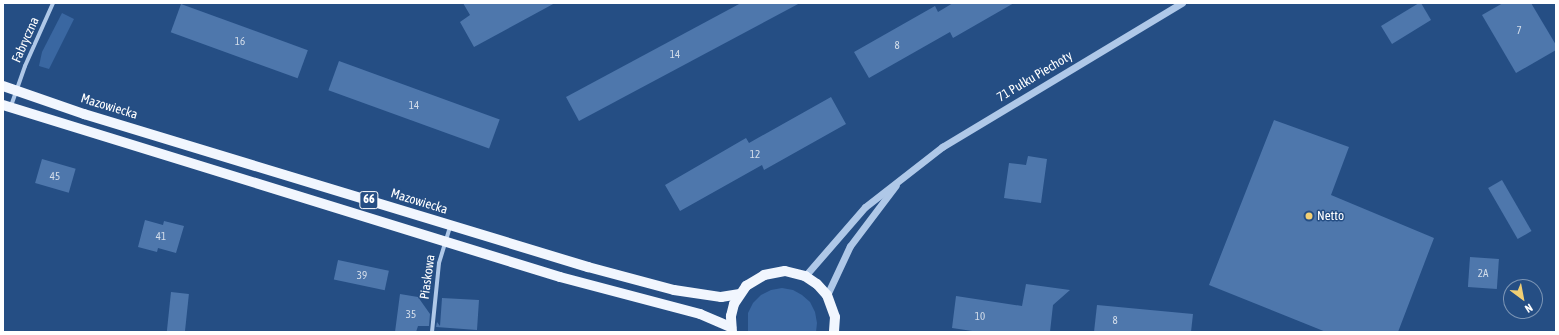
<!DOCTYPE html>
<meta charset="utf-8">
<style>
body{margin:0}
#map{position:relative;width:1559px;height:335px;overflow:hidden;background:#254e84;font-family:"Asap Condensed",sans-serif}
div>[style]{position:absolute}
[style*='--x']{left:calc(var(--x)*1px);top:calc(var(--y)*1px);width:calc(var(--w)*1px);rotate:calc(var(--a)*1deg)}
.green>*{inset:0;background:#3a67a1}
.building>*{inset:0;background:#4e77ac;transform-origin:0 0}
.minor>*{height:4px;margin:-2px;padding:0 2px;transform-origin:2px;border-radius:2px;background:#afc8e8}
.tertiary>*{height:7px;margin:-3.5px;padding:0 3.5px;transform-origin:3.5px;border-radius:3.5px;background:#afc8e8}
.primary>*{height:10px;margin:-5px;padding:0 5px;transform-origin:5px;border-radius:5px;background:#f1f6fe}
.dots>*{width:11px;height:11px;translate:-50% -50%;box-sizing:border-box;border:2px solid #254e84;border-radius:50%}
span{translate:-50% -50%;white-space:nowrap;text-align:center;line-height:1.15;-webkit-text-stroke:3px #254e84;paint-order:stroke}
.number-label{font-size:11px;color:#d3ddea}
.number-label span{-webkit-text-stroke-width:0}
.shield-label span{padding:1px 3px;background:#254e84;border:1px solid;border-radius:3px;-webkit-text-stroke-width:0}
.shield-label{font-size:12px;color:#fff;font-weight:700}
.street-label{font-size:13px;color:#fff}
.poi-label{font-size:13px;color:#fff}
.left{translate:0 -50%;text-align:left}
.frame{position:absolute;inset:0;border:4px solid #fff;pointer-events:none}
.north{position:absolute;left:1503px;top:279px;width:40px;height:40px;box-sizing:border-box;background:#254e84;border:1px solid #7c95b5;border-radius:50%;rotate:148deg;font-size:11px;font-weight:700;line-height:16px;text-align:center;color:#fff}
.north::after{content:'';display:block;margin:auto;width:14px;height:18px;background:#f1cf74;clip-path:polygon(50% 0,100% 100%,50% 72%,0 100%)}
</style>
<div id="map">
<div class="green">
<i style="clip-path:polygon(62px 13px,74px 19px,49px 69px,39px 66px,42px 52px)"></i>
<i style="clip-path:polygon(782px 288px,793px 290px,802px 295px,810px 302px,815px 312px,817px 323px,816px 332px,748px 332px,748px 313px,753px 303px,761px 295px,771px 290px)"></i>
</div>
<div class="building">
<i style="clip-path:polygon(463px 3px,555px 3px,474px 47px,460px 22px,470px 15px)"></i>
<i style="clip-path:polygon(741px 3px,800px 3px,579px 121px,566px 97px)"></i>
<i style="clip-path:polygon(953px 3px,1014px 3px,953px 38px,950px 32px,869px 78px,854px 52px,935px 6px,938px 12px)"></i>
<i style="clip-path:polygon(1419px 3px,1421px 3px,1431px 20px,1392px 44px,1381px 26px)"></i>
<i style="clip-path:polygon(1503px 3px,1531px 3px,1556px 45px,1556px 50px,1516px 73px,1482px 15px)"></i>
<i style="left:181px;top:4px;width:135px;height:30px;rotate:20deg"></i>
<i style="left:339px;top:61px;width:171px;height:31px;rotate:20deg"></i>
<i style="clip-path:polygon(831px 97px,846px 124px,764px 170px,762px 165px,680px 211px,665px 185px,746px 138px,749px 143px)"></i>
<i style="clip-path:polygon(1274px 120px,1349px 147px,1331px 195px,1434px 238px,1398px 332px,1326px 332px,1209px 285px)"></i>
<i style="clip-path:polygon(1028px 156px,1047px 159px,1041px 203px,1004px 198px,1009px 163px,1026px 165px)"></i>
<i style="left:42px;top:159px;width:35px;height:25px;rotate:16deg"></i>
<i style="left:1502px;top:180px;width:59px;height:16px;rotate:60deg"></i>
<i style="clip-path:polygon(145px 220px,163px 225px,164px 221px,184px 226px,176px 253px,158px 248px,157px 252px,138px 247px)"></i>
<i style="left:1470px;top:257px;width:29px;height:30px;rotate:4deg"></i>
<i style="left:338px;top:260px;width:52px;height:20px;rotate:12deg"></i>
<i style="clip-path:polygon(1026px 284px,1070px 290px,1053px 305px,1050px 332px,979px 332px,952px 328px,956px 296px,1022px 306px)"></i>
<i style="left:171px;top:292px;width:18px;height:40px;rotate:6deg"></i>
<i style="clip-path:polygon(400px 294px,418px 297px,430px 314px,429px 326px,418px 326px,416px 332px,395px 332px)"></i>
<i style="clip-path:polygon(442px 298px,479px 300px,477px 330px,436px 327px,437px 322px,440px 326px)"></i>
<i style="clip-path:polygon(1097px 305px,1193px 314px,1191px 332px,1094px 332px)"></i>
</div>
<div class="minor">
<i style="--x:11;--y:106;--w:42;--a:-70.7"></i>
<i style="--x:25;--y:66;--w:69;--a:-66"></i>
<i style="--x:432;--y:332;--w:69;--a:-84.2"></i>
<i style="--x:439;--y:263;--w:39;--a:-73"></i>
</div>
<div class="tertiary">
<i style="--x:805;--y:276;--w:91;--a:-49"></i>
<i style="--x:865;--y:207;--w:98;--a:-37.9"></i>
<i style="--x:942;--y:147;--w:280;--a:-31"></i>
<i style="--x:827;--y:295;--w:54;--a:-64.9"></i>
<i style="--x:850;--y:246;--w:76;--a:-53"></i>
</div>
<div class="primary">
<i style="--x:3;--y:86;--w:86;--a:19.1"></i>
<i style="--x:84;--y:114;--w:527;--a:16.89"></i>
<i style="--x:588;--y:267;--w:89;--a:15"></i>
<i style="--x:674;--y:290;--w:48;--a:8.5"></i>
<i style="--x:721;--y:297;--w:19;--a:-9"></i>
<i style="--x:3;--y:105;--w:583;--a:17.16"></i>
<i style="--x:560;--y:277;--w:145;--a:14.8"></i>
<i style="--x:700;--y:314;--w:34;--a:23"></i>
<i style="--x:732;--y:332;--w:16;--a:-94"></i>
<i style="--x:731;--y:316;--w:12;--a:-76"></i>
<i style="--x:734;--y:304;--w:22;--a:-56"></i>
<i style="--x:746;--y:286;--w:21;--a:-31"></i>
<i style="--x:764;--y:275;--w:21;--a:-11"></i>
<i style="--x:785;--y:271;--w:21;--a:14"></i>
<i style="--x:805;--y:276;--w:14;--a:34"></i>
<i style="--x:817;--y:284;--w:15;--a:48"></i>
<i style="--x:827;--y:295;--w:23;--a:70"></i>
<i style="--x:835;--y:317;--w:15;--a:94"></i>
</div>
<div class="dots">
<i style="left:1309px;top:216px;background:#f1cf74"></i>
</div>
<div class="number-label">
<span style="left:1519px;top:30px">7</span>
<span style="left:240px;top:41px">16</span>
<span style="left:897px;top:45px">8</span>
<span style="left:675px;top:54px">14</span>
<span style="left:414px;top:105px">14</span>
<span style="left:755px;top:154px">12</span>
<span style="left:55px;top:176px">45</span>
<span style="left:161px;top:236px">41</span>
<span style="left:1483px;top:273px">2A</span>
<span style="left:362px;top:275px">39</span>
<span style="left:411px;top:314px">35</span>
<span style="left:980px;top:316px">10</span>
<span style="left:1115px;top:320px">8</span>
</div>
<div class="shield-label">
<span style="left:369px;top:200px">66</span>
</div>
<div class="street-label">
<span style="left:26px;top:40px;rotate:-66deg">Fabryczna</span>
<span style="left:1035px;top:77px;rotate:-31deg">71 Pułku Piechoty</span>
<span style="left:109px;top:107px;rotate:17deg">Mazowiecka</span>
<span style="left:419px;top:202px;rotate:17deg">Mazowiecka</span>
<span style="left:428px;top:277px;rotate:-82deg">Piaskowa</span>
</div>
<div class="poi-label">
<span class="left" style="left:1317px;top:216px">Netto</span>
</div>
<div class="frame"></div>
<div class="north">N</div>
</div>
